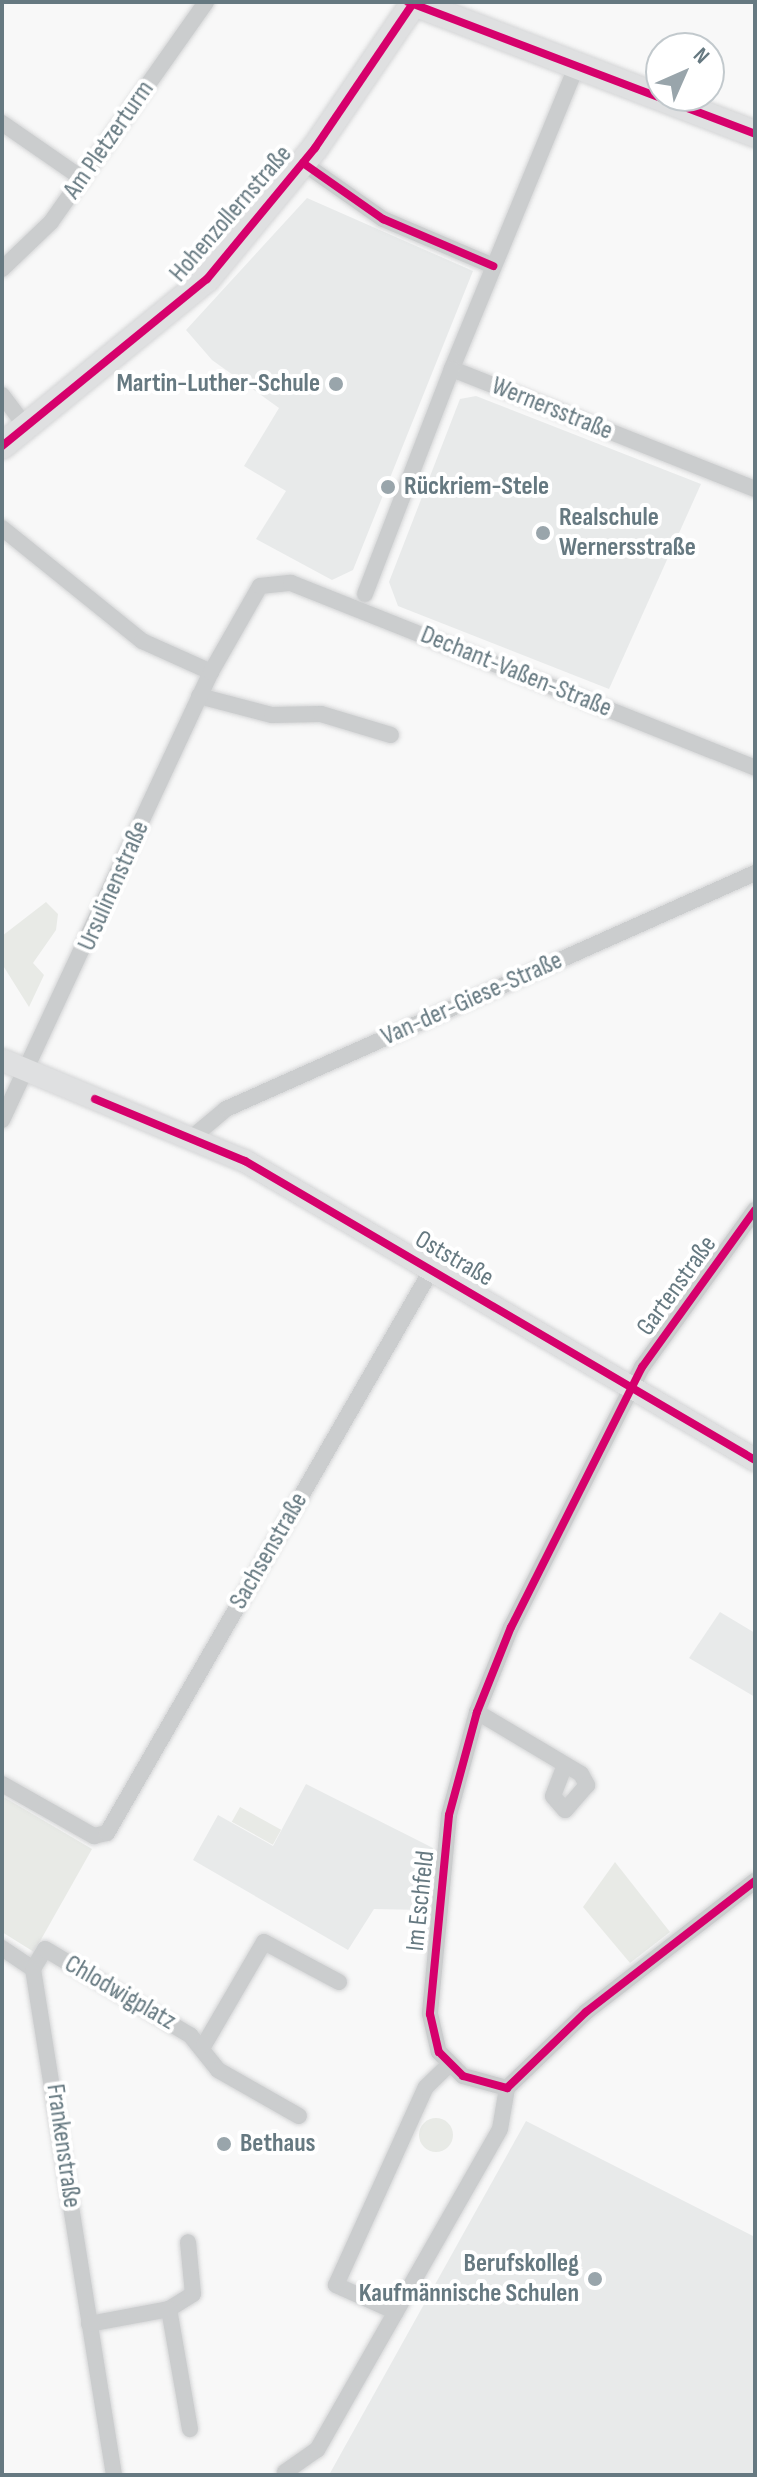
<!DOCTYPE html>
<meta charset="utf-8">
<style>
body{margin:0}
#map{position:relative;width:757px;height:2477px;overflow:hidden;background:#f8f8f8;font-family:"Sofia Sans Condensed",sans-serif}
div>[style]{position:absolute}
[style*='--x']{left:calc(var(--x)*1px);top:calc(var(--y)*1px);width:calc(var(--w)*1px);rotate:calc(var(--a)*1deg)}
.built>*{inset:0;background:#e8eaea}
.green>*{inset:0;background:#e8eae6;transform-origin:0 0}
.round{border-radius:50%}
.roads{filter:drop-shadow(0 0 2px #d4d5d6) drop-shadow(0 0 2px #d4d5d6)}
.street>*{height:16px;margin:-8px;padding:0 8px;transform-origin:8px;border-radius:8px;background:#cbcdce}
.secondary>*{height:22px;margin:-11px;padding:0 11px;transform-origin:11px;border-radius:11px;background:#dfe0e1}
.primary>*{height:26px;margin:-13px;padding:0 13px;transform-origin:13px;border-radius:13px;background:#dfe0e1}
.cycleway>*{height:8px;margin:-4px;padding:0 4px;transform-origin:4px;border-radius:4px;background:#d6006c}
.dots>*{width:22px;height:22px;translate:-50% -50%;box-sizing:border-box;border:4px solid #fff;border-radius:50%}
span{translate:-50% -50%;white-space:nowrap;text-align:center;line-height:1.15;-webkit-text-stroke:8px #fff;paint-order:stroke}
.street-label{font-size:26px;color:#667981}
.poi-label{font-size:26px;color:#667981;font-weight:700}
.right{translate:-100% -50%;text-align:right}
.left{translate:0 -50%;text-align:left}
.frame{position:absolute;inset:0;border:4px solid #667981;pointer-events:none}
.north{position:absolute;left:645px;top:32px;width:80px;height:80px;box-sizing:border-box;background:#fff;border:2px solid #c2c9cd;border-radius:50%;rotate:45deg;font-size:22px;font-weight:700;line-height:32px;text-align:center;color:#667981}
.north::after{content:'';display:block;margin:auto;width:28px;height:36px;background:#99a5ab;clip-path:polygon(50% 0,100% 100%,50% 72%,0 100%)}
</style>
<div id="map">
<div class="built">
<i style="clip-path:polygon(307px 198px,473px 271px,353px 570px,332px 580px,256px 539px,286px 491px,244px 466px,279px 408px,212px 360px,186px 330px)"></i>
<i style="clip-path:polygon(476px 396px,701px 484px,609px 689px,398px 606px,389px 582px,460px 399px)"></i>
<i style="clip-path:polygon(720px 1612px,755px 1633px,755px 1697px,689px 1658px)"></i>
<i style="clip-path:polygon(306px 1784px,433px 1848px,423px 1910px,374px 1909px,348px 1950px,193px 1860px,218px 1815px,273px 1846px)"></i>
<i style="clip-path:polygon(526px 2121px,755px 2237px,755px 2475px,329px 2475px)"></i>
</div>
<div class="green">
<i style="clip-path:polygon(46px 902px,58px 914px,56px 930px,33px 963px,44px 975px,29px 1007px,2px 964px,2px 936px)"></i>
<i style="clip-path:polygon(2px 1796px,92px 1849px,34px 1952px,2px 1932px)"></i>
<i style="left:240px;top:1807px;width:47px;height:17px;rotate:29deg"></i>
<i style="clip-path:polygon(615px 1862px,670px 1932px,630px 1963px,583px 1907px)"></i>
<i class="round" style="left:419px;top:2118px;width:34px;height:34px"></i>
</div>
<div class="roads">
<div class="street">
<i style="--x:577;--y:65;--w:329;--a:112.4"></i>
<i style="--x:452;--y:369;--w:326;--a:21.6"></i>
<i style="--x:2;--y:123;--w:98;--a:34.7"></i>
<i style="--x:303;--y:163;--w:98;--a:35"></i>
<i style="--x:383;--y:219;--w:120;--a:23.1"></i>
<i style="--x:2;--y:269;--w:68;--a:-43.8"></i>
<i style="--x:51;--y:222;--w:269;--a:-54.8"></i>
<i style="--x:2;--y:395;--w:40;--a:53"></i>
<i style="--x:2;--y:528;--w:180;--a:38.9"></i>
<i style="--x:142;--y:641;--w:76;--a:24.2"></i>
<i style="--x:365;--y:594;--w:241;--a:-68.9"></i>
<i style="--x:199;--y:696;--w:75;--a:14.6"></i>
<i style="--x:272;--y:715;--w:49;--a:-1.2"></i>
<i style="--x:321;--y:714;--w:73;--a:16.7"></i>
<i style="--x:2;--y:1120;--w:494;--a:-65"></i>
<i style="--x:211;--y:672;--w:99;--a:-60.3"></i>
<i style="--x:260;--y:586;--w:31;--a:-6"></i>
<i style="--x:291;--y:583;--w:500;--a:21.7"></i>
<i style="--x:195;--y:1135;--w:40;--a:-40"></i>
<i style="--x:226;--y:1109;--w:579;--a:-24.04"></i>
<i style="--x:755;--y:1210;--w:193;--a:125.7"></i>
<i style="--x:642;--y:1367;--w:291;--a:116.7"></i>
<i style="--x:511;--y:1627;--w:92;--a:111.8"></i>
<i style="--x:477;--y:1712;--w:107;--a:105.2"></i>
<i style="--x:449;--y:1815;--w:200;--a:95.5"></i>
<i style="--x:430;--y:2014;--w:39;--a:77"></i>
<i style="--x:439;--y:2052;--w:34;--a:45"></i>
<i style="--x:463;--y:2076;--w:46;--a:15.3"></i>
<i style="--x:507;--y:2088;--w:110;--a:-43.9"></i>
<i style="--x:586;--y:2012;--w:214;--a:-37.8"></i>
<i style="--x:477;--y:1712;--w:121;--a:30.8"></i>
<i style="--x:581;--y:1774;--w:13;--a:61"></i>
<i style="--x:587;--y:1785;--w:33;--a:131"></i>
<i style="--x:565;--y:1810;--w:18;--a:-131"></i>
<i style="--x:553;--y:1796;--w:33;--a:-69"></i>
<i style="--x:2;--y:1784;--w:106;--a:29.5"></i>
<i style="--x:94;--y:1836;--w:13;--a:-13"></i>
<i style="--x:107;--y:1833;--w:651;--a:-60.05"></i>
<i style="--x:2;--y:1948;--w:37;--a:34"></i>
<i style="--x:33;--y:1969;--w:512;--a:80.91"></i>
<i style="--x:33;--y:1969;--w:23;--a:-59"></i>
<i style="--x:45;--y:1949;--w:169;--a:30.7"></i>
<i style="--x:190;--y:2035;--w:45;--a:51.3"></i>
<i style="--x:218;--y:2070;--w:93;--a:29.6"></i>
<i style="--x:204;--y:2045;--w:119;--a:-59.8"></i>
<i style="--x:264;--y:1942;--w:85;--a:28.1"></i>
<i style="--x:169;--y:2309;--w:28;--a:-32"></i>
<i style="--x:193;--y:2294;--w:52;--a:-95.5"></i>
<i style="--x:396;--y:2312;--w:66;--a:-155.8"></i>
<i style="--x:336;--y:2285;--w:217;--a:-65.6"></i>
<i style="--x:426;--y:2087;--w:29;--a:-44"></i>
<i style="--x:89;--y:2324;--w:81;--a:-10.6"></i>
<i style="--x:169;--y:2309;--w:122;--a:80.1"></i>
<i style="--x:285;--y:2472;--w:39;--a:-35"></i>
<i style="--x:317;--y:2450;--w:369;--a:-60.3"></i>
<i style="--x:500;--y:2129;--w:42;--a:-80.3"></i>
</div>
<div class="secondary">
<i style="--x:2;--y:1060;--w:263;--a:22.6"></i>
<i style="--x:245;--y:1161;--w:591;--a:30.38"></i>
</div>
<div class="primary">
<i style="--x:2;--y:446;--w:264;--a:-39.2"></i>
<i style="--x:207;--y:279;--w:170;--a:-50.5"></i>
<i style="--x:315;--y:148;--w:176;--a:-55.7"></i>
<i style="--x:414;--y:3;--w:365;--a:21"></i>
</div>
</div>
<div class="cycleway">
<i style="--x:408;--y:2;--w:371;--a:20.8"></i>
<i style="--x:303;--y:163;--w:98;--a:35"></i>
<i style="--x:383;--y:219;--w:120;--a:23.1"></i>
<i style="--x:2;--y:446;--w:264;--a:-39.2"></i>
<i style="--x:207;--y:279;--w:170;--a:-50.5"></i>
<i style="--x:315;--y:148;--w:176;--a:-55.9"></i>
<i style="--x:95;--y:1099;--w:162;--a:22.5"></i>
<i style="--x:245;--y:1161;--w:591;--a:30.38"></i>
<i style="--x:755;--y:1210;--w:193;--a:125.7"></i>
<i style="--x:642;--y:1367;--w:291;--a:116.7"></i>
<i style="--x:511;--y:1627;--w:92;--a:111.8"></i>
<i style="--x:477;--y:1712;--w:107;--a:105.2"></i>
<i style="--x:449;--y:1815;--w:200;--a:95.5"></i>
<i style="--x:430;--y:2014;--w:39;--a:77"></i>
<i style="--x:439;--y:2052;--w:34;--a:45"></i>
<i style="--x:463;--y:2076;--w:46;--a:15.3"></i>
<i style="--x:507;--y:2088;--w:110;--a:-43.9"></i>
<i style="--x:586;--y:2012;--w:214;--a:-37.8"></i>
</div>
<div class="dots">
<i style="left:336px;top:384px;background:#99a5ab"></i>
<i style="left:388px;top:487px;background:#99a5ab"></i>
<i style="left:543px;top:533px;background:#99a5ab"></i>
<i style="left:224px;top:2144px;background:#99a5ab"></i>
<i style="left:595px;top:2279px;background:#99a5ab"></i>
</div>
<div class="street-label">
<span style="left:109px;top:140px;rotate:-55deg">Am Pletzerturm</span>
<span style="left:231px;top:214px;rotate:-49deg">Hohenzollernstraße</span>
<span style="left:552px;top:409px;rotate:22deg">Wernersstraße</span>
<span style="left:516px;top:672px;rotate:22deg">Dechant-Vaßen-Straße</span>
<span style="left:114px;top:886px;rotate:-66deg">Ursulinenstraße</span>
<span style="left:472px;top:999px;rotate:-24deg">Van-der-Giese-Straße</span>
<span style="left:454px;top:1259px;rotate:30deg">Oststraße</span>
<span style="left:677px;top:1286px;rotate:-54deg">Gartenstraße</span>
<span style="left:269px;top:1551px;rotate:-60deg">Sachsenstraße</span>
<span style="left:421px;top:1901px;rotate:-84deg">Im Eschfeld</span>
<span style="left:120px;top:1993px;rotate:30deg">Chlodwigplatz</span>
<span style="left:63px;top:2146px;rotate:82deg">Frankenstraße</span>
</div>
<div class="poi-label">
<span class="right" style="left:320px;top:384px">Martin-Luther-Schule</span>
<span class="left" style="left:404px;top:487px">Rückriem-Stele</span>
<span class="left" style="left:559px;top:533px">Realschule<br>Wernersstraße</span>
<span class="left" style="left:240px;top:2144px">Bethaus</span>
<span class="right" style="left:579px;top:2279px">Berufskolleg<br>Kaufmännische Schulen</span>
</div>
<div class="frame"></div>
<div class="north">N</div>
</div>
